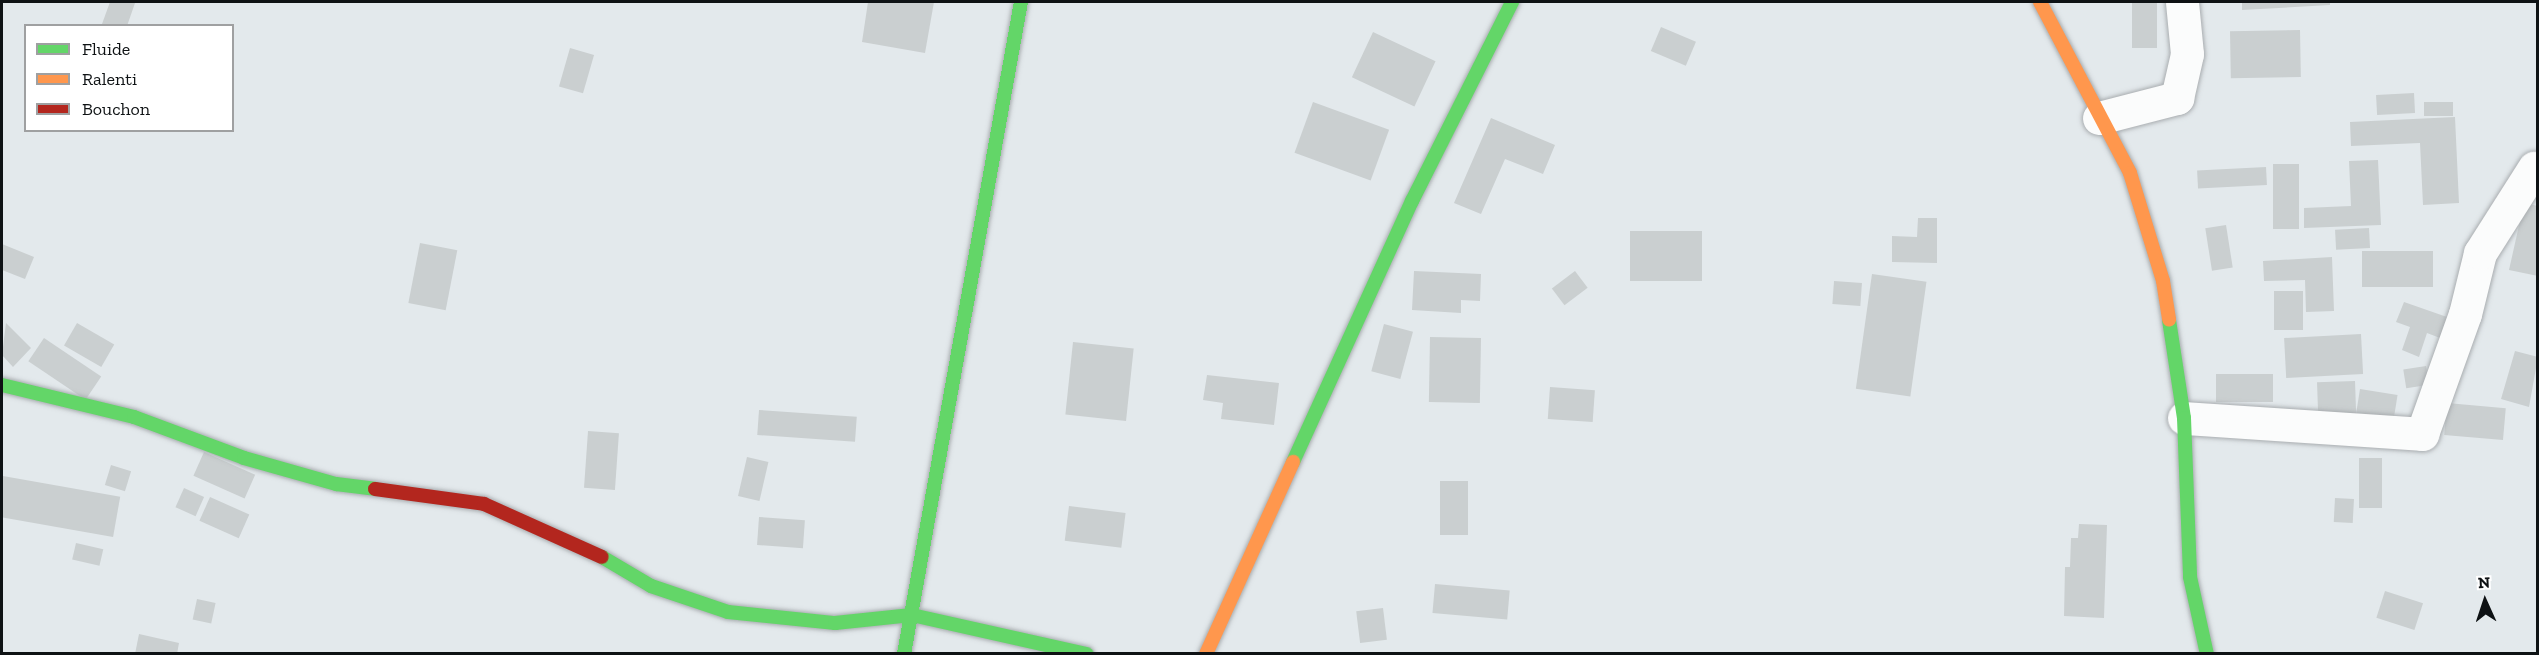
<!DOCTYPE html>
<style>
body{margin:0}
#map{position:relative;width:2539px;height:655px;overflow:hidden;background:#e3e9ec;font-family:"Zilla Slab",serif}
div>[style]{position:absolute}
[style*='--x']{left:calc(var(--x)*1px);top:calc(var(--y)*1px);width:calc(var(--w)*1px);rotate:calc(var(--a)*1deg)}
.building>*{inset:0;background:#cacfd0;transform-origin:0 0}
.roads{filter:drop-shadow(0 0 2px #a9adb0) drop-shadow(0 0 2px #a9adb0)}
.street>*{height:33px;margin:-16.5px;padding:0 16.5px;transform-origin:16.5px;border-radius:16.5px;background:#fbfcfc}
.fast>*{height:14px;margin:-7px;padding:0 7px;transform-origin:7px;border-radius:7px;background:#63d668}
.slow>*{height:14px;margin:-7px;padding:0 7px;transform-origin:7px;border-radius:7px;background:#ff974d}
.jam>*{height:14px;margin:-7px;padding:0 7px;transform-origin:7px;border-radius:7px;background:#b3261e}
span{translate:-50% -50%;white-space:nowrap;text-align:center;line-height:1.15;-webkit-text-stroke:4.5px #fff;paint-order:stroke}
.frame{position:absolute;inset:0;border:3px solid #0e1214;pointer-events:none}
.legend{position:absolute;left:24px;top:24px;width:210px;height:108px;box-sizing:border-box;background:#fff;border:2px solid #9fa0a1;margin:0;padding:8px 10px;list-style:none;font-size:18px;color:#0e1214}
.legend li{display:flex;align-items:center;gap:12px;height:30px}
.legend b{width:30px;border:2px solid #9fa0a1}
.north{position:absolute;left:2455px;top:571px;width:60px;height:60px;-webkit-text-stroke:4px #fff;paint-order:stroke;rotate:357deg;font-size:16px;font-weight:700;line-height:24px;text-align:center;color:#0e1214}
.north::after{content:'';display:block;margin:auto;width:21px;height:27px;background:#0e1214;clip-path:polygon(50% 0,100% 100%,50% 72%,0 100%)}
</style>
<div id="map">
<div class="building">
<i style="clip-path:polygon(110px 2px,135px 3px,127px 26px,102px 24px)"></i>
<i style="clip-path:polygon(868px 2px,934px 2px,925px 53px,862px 42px)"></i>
<i style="left:2132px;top:2px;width:25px;height:46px"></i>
<i style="clip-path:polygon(2242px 2px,2330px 2px,2330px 5px,2242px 10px)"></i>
<i style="left:1661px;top:27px;width:38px;height:26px;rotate:23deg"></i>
<i style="left:2300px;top:30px;width:47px;height:70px;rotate:89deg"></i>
<i style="left:1373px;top:32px;width:69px;height:50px;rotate:25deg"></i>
<i style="left:570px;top:48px;width:25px;height:40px;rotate:16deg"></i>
<i style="left:2414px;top:93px;width:20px;height:38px;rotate:87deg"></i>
<i style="left:1313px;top:102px;width:81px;height:54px;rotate:20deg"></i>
<i style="left:2424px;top:102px;width:29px;height:14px"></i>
<i style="clip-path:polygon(2455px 117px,2459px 203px,2423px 205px,2420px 143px,2351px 146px,2350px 122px)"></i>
<i style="clip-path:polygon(1491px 118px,1555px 145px,1543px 174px,1505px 159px,1481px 214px,1454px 203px)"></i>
<i style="clip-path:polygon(2378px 160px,2381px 225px,2304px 228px,2304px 208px,2351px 206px,2349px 161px)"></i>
<i style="left:2299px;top:164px;width:65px;height:26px;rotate:90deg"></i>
<i style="left:2266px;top:167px;width:18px;height:69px;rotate:87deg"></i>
<i style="clip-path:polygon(2524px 203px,2538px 206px,2538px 276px,2509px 270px)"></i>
<i style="clip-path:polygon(1918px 218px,1937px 218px,1937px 263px,1892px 262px,1892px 236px,1917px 237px)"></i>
<i style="left:2226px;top:225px;width:43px;height:21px;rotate:81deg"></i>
<i style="left:2369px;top:228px;width:20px;height:34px;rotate:87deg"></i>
<i style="left:1630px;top:231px;width:72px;height:50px"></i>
<i style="left:420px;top:243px;width:38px;height:61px;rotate:11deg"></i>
<i style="clip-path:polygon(2px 244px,34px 257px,25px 279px,2px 270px)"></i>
<i style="left:2433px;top:251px;width:36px;height:71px;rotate:90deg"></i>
<i style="clip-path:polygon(2332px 257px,2334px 311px,2306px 312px,2305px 280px,2264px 281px,2263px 261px)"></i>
<i style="clip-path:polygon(1414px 271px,1481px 274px,1480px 301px,1461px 300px,1461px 313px,1412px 310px)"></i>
<i style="left:1575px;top:271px;width:21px;height:29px;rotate:53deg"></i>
<i style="left:1872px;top:274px;width:55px;height:116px;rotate:8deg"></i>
<i style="left:1834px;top:281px;width:28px;height:23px;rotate:4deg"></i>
<i style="left:2303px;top:291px;width:39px;height:29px;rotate:90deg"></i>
<i style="clip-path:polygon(2404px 302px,2447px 317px,2440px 338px,2427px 333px,2419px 357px,2402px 350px,2410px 327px,2396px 322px)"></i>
<i style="clip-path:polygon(6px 323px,31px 348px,13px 367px,2px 355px)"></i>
<i style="left:77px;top:323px;width:43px;height:26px;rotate:30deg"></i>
<i style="left:1384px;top:324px;width:30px;height:49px;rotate:15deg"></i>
<i style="left:2361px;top:334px;width:40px;height:77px;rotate:87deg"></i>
<i style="left:1430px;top:337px;width:51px;height:65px;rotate:1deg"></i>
<i style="left:44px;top:338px;width:69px;height:28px;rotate:34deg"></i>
<i style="left:1073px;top:342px;width:61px;height:73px;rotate:6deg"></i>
<i style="clip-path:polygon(2515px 351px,2538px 357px,2529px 407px,2501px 399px)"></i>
<i style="left:2426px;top:366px;width:19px;height:23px;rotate:81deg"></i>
<i style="left:2273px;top:374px;width:28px;height:57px;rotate:90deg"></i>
<i style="clip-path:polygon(1207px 375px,1279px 383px,1274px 425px,1221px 419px,1223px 403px,1203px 400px)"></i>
<i style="left:2355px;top:381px;width:38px;height:38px;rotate:88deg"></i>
<i style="left:1550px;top:387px;width:45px;height:32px;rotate:4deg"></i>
<i style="left:2360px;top:389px;width:38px;height:24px;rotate:9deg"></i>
<i style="left:2447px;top:403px;width:59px;height:32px;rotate:5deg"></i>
<i style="left:759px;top:410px;width:98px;height:25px;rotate:4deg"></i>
<i style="left:588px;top:431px;width:31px;height:57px;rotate:4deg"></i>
<i style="left:204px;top:452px;width:56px;height:26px;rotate:24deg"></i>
<i style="left:747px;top:457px;width:22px;height:40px;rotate:13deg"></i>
<i style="left:2359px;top:458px;width:23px;height:50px"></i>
<i style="left:111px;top:465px;width:21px;height:21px;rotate:17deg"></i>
<i style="left:3px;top:476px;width:119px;height:41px;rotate:10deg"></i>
<i style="left:1440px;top:481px;width:28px;height:54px"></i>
<i style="left:184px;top:488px;width:22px;height:21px;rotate:24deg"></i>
<i style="left:210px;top:497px;width:43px;height:26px;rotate:24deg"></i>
<i style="left:2335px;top:498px;width:19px;height:24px;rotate:3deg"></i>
<i style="left:1069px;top:506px;width:57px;height:35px;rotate:7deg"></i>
<i style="left:759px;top:517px;width:46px;height:28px;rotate:4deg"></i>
<i style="clip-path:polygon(2079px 524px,2107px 525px,2104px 618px,2064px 616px,2065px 567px,2070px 567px,2071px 538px,2078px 538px)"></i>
<i style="left:76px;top:543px;width:28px;height:17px;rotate:13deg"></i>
<i style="left:1435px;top:584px;width:75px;height:29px;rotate:5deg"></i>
<i style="left:2385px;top:591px;width:40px;height:28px;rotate:18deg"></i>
<i style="left:197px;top:599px;width:19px;height:21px;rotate:12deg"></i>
<i style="left:1383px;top:608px;width:32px;height:27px;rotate:83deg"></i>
<i style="clip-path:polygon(139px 634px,179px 643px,177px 654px,135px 654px)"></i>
</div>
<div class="roads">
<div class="street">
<i style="--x:2099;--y:118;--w:81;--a:-14.4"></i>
<i style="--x:2177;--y:98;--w:45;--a:-77.2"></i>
<i style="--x:2187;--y:54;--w:52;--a:-95.5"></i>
<i style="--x:2184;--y:418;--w:239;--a:3.8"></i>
<i style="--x:2422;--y:434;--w:127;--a:-70.3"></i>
<i style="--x:2465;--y:314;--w:63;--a:-76.2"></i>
<i style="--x:2480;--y:253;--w:101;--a:-57.6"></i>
</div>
<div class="fast">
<i style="--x:2169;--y:320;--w:99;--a:81.3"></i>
<i style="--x:2184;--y:418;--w:159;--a:87.8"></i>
<i style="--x:2190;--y:577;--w:79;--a:77.6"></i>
<i style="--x:2;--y:385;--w:136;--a:13.6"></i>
<i style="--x:134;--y:417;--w:117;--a:20.4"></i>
<i style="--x:244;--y:458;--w:96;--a:15.8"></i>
<i style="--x:336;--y:484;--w:39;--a:7"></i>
<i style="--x:1293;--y:462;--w:287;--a:-65.5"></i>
<i style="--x:1412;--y:201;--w:223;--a:-63.3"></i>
<i style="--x:602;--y:557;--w:57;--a:30.6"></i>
<i style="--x:651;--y:586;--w:81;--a:18.7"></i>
<i style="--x:728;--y:612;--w:108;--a:5.9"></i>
<i style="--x:835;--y:623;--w:77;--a:-5.9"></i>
<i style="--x:912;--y:615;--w:179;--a:12.6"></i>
<i style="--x:904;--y:654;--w:662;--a:-79.83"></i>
</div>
<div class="slow">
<i style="--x:2040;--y:2;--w:193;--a:62.2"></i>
<i style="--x:2130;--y:173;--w:113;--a:73"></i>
<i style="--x:2163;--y:281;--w:39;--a:81"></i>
<i style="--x:1206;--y:654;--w:211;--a:-65.6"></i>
</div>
<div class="jam">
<i style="--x:375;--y:489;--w:110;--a:7.8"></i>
<i style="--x:484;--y:504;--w:129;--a:24.2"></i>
</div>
</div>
<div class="frame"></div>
<ul class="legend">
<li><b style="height:8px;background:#63d668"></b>Fluide</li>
<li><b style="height:8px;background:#ff974d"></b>Ralenti</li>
<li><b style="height:8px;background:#b3261e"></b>Bouchon</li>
</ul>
<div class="north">N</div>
</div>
